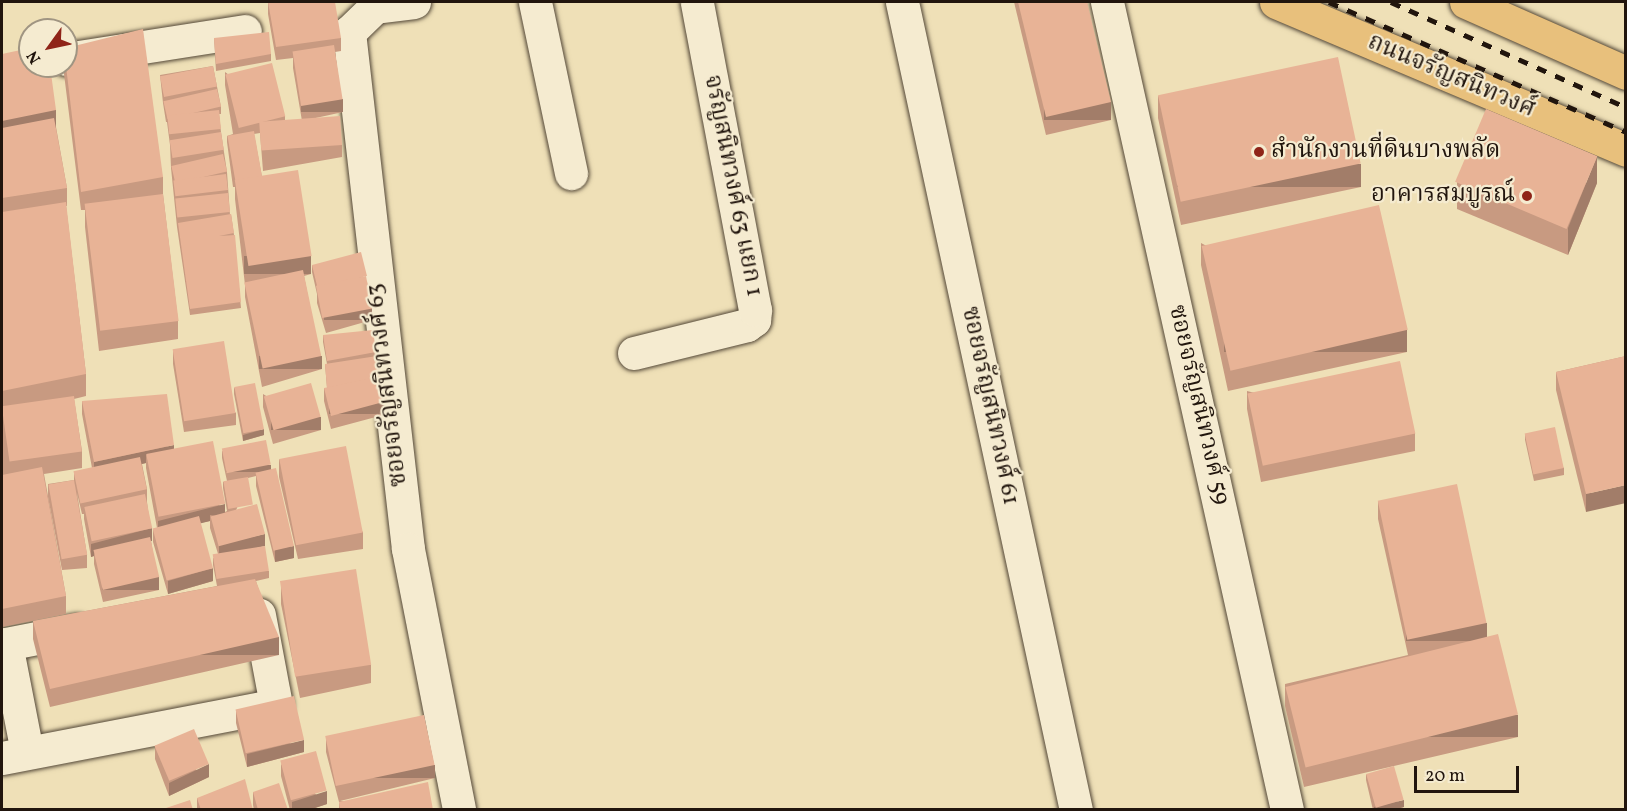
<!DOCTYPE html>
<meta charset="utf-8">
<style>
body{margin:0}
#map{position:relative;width:1627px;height:811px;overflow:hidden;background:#efe0b7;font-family:Vollkorn,"Noto Serif Thai",serif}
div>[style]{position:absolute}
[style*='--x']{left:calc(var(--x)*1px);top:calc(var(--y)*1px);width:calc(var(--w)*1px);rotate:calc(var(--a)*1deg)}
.roads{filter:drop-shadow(0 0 2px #544838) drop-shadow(0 0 2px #544838)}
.minor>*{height:33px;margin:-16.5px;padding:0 16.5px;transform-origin:16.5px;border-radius:16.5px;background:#f5ebd0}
.major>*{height:33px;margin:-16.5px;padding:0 16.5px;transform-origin:16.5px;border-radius:16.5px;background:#e8c07c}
.rail>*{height:4.5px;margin-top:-2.25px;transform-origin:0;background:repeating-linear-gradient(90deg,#21150d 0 10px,transparent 0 20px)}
.wall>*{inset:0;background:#c89a81}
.shaded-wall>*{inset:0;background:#a27d69;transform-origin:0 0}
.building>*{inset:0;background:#e8b396;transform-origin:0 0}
.dots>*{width:16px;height:16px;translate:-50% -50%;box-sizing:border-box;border:3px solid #f5ebd0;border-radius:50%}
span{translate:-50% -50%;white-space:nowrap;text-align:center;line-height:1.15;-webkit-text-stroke:4.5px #f5ebd0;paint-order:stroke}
.street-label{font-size:24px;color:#21150d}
.poi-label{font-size:24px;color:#21150d}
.left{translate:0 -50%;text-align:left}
.right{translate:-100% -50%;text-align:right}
.frame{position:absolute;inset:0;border:3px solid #21150d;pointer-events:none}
.north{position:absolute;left:18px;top:18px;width:60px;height:60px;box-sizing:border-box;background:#f5ebd0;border:2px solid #a09582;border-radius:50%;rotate:237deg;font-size:16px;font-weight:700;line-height:24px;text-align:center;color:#21150d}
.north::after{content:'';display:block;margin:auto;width:21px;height:27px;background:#8f2418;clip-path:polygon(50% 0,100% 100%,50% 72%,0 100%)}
.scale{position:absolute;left:1414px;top:766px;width:105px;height:27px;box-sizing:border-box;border:3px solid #21150d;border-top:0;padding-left:8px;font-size:18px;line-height:21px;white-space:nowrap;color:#21150d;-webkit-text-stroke:4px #f5ebd0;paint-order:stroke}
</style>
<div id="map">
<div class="roads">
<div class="minor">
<i style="--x:414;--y:2;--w:39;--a:173"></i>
<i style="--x:375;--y:7;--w:36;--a:136"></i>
<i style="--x:349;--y:32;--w:520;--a:83.49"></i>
<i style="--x:408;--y:549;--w:266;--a:78.9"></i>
<i style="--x:535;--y:2;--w:175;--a:78.1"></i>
<i style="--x:902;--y:2;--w:827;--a:77.85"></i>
<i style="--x:1107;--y:2;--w:828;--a:77.44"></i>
<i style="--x:66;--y:59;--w:181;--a:-8.9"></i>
<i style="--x:634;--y:353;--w:116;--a:-13.9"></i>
<i style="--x:747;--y:325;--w:9;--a:-36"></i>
<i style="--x:754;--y:320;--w:10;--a:-84"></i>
<i style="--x:755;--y:310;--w:313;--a:-100.7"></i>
<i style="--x:27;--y:752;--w:110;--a:-101"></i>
<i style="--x:6;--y:644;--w:73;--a:-11"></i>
<i style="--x:2;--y:758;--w:279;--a:-10.9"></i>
<i style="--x:276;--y:705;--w:92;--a:-100.7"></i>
</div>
<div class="major">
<i style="--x:1276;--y:2;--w:380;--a:22.9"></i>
<i style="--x:1466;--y:2;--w:175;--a:23.9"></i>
</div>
</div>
<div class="rail">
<i style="--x:1329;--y:2;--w:324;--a:23.6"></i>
<i style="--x:1391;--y:2;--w:257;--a:24.1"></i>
</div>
<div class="wall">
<i style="clip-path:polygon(268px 2px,341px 38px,341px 51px,335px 52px,343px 112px,302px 121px,342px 145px,342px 157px,263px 171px,260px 133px,254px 134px,262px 177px,311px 274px,304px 276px,322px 369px,262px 387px,245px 297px,245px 285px,235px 199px,235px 187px,233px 187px,227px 142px,227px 136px,233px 134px,225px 85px,225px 72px,285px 116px,285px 124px,302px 121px,293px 68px,293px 58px,276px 60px,268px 14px)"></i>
<i style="clip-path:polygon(1014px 2px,1087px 2px,1111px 120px,1046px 135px)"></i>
<i style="clip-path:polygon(214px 38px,271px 54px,271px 61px,216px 71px)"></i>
<i style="clip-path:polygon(2px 54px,56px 127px,67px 188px,67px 206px,66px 206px,86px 374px,86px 396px,74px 399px,82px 451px,82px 468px,44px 474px,66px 596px,66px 614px,2px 627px)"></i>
<i style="clip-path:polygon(63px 66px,66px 66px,163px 177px,163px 194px,178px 321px,178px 339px,99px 351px,85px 227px,85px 210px,81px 210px)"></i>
<i style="clip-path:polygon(213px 66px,221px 107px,221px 114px,219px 114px,221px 132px,227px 172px,230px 215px,231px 214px,234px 235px,241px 308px,190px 315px,177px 227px,171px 168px,170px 145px,167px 122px,166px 122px,163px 103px,160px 75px)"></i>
<i style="clip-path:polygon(1158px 96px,1361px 187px,1181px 225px,1158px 118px)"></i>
<i style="clip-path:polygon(1457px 182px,1597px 183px,1568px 255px,1457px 209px)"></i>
<i style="clip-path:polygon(1201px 243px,1407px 352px,1228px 391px,1201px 265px)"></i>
<i style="clip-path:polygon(312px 265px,367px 282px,372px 320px,326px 333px,317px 303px,317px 294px,312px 272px)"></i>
<i style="clip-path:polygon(323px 335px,376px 352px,387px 414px,331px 429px,324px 401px,324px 388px,327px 388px,325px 364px,327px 364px,323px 342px)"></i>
<i style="clip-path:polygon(173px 351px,236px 413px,236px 425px,184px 432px,173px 364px)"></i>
<i style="clip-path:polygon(1626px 356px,1586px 512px,1556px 390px,1556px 372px)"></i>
<i style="clip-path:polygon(234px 387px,264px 435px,243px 441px,234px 394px)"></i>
<i style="clip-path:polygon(1247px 391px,1415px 433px,1415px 451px,1261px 482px,1247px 409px)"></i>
<i style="clip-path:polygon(263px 394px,321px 430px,273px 444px,263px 407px)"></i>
<i style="clip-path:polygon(82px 401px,174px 450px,225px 512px,227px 511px,223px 488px,223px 482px,227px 481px,222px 458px,222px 451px,271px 469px,294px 558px,275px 562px,256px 486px,256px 476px,248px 478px,219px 557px,210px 528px,210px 521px,200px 523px,213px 581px,168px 594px,153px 542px,153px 529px,157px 528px,146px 468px,146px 463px,142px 464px,147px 489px,147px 502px,152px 541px,151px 541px,159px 590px,103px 602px,94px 564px,94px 556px,91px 557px,84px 519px,84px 514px,82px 514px,77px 493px,87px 555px,87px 568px,62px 570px,48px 497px,48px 484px,74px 480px,74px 472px,92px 468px,82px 414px)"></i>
<i style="clip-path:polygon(1525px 434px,1564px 468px,1564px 475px,1534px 481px,1525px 440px)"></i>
<i style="clip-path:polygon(279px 459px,363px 532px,363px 549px,298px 559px,279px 477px)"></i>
<i style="clip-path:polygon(1378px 501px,1487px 637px,1518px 737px,1304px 787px,1285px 706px,1285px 684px,1408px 655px,1378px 519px)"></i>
<i style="clip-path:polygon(213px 558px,269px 571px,269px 578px,256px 581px,279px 655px,50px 707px,33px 639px,33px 621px,217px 586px,213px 565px)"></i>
<i style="clip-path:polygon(281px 586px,371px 665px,371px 683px,300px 698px,281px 604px)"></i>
<i style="clip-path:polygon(236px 710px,304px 752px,247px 767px,236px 723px)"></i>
<i style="clip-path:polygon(326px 739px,435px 778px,340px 801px,433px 810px,339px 810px,339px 802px,326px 752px)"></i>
<i style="clip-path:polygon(155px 746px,209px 777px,169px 796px,155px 759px)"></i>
<i style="clip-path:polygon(281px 764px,327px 804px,309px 810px,290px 810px,281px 776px)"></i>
<i style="clip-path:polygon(1366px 774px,1404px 807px,1392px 810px,1373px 810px,1366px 780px)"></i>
<i style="clip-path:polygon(253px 792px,288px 810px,254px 810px,253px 805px)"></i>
<i style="clip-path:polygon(197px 798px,253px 810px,197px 810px)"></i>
</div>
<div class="shaded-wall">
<i style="left:343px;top:99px;width:13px;height:42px;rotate:90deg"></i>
<i style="left:1111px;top:102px;width:18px;height:67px;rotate:90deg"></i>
<i style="left:56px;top:110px;width:18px;height:55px;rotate:90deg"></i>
<i style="clip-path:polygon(1597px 156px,1597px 183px,1568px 255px,1568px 228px)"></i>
<i style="left:1361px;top:164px;width:23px;height:184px;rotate:90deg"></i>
<i style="left:311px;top:256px;width:18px;height:67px;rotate:90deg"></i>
<i style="left:372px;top:308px;width:12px;height:48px;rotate:90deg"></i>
<i style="left:1407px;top:330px;width:22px;height:183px;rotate:90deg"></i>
<i style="left:322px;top:356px;width:13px;height:63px;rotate:90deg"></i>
<i style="left:387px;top:401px;width:13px;height:58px;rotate:90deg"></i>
<i style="left:321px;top:417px;width:13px;height:50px;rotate:90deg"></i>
<i style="clip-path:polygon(264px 429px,264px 435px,243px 441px,243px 435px)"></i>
<i style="clip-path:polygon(174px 445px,174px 457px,146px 455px,146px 463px,94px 475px,94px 462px)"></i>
<i style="left:271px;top:465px;width:7px;height:45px;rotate:90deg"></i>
<i style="clip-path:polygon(1626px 485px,1626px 503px,1586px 512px,1586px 494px)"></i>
<i style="clip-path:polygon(225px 504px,225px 517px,210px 515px,210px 521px,158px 534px,158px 521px)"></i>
<i style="clip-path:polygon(152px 528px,152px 541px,95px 556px,94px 551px,94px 556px,91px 557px,91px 544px)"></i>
<i style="clip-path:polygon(265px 534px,265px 546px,219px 557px,219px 544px)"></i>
<i style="clip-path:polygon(294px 546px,294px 558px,275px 562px,275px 549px)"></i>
<i style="clip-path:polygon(213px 568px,213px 581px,168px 594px,168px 581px)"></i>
<i style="left:159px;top:577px;width:13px;height:57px;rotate:90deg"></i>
<i style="left:1487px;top:623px;width:18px;height:81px;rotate:90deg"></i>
<i style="left:279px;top:637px;width:18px;height:235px;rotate:90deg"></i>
<i style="left:1518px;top:715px;width:22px;height:220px;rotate:90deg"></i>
<i style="clip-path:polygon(304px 740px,304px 752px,247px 767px,247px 754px)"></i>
<i style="clip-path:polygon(209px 764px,209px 777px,169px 796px,169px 783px)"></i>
<i style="left:435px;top:765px;width:13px;height:100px;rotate:90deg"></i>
<i style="clip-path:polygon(327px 791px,327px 804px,309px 810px,292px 810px,292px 802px)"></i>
<i style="clip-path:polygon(1404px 800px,1404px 807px,1392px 810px,1374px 810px,1374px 807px)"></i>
</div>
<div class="building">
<i style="clip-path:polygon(268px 2px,335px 2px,341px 38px,276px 47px)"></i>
<i style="clip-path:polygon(1018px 2px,1087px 2px,1111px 102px,1046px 117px)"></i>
<i style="clip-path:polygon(143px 29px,163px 177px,81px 192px,66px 66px,66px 48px)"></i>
<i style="clip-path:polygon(269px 32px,271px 54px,216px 64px,214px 38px)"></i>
<i style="left:334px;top:45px;width:55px;height:42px;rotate:81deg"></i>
<i style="clip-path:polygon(30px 48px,30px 66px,50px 66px,56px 110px,2px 121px,2px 54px)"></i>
<i style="left:1338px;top:57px;width:109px;height:184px;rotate:78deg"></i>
<i style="left:272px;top:63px;width:55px;height:48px;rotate:76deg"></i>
<i style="left:213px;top:66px;width:21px;height:54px;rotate:79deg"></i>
<i style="left:217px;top:89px;width:18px;height:55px;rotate:77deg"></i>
<i style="left:1486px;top:109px;width:121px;height:79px;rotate:23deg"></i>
<i style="left:219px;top:110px;width:19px;height:52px;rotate:84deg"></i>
<i style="left:340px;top:116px;width:29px;height:81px;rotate:86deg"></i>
<i style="clip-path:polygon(54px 118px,67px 188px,2px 198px,2px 128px)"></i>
<i style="left:254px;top:131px;width:47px;height:27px;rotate:80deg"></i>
<i style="left:221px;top:132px;width:18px;height:52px;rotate:81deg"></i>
<i style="left:223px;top:154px;width:18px;height:53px;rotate:77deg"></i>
<i style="left:298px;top:170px;width:87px;height:64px;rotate:81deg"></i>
<i style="left:226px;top:174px;width:16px;height:53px;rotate:83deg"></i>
<i style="left:228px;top:193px;width:19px;height:53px;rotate:84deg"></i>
<i style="left:163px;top:194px;width:128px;height:79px;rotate:83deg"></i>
<i style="clip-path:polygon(66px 202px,86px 374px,2px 391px,2px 212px)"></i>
<i style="left:1379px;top:205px;width:128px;height:182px;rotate:77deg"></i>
<i style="clip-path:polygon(231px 214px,234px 233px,219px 236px,235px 235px,241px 302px,190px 309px,178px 223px)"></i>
<i style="clip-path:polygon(361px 252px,367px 276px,366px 276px,318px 290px,312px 265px)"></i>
<i style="left:303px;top:270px;width:88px;height:60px;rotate:78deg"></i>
<i style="left:366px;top:276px;width:33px;height:51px;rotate:79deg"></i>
<i style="clip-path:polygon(373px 330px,376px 352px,327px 361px,323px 335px)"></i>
<i style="left:224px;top:341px;width:73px;height:52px;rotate:81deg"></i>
<i style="clip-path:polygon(377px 356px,382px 376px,327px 388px,325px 364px)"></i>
<i style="clip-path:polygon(1626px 356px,1626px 485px,1586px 494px,1556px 372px)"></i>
<i style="left:1400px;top:361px;width:74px;height:156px;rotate:78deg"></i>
<i style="clip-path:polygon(384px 375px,387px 401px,331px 416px,324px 388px)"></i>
<i style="left:255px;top:383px;width:47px;height:21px;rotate:79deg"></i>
<i style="left:311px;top:383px;width:35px;height:49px;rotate:74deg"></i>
<i style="clip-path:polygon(167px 394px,174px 445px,94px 462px,82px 401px)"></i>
<i style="left:74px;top:396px;width:56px;height:73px;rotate:82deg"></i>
<i style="left:1555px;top:427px;width:42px;height:31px;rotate:78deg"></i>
<i style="left:266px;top:440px;width:25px;height:45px;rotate:79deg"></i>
<i style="left:213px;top:441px;width:64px;height:68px;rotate:79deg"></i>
<i style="left:346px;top:446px;width:88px;height:68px;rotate:79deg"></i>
<i style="left:140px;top:457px;width:33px;height:68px;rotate:78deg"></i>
<i style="clip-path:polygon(42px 467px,66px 596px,2px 609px,2px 475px)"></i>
<i style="left:276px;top:468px;width:80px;height:21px;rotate:77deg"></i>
<i style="left:248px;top:477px;width:28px;height:25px;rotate:80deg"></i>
<i style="left:74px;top:480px;width:76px;height:26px;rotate:80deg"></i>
<i style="left:1457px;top:484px;width:142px;height:81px;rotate:78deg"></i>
<i style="left:145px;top:494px;width:35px;height:62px;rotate:78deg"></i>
<i style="left:257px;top:504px;width:31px;height:48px;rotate:75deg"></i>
<i style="left:199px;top:516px;width:54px;height:48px;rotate:75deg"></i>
<i style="left:150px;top:537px;width:41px;height:58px;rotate:77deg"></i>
<i style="left:265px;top:546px;width:25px;height:53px;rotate:81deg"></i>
<i style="left:356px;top:569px;width:97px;height:77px;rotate:81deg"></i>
<i style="clip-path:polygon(255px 579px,279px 637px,50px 689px,33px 621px)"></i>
<i style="left:1498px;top:634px;width:83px;height:219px;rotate:76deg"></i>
<i style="left:294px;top:696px;width:45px;height:60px;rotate:77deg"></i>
<i style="left:424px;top:715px;width:51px;height:101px;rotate:78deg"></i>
<i style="left:194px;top:729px;width:38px;height:43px;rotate:67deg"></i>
<i style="left:316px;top:751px;width:41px;height:37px;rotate:75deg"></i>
<i style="left:1394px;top:766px;width:35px;height:29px;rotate:74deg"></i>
<i style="clip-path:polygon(245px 779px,253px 810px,201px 810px,197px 798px)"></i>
<i style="clip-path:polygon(428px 782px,433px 810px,340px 810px,339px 802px)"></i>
<i style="clip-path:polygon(279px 783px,288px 810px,258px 810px,253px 792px)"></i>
<i style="clip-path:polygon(190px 800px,193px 810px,160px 810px)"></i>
</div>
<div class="dots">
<i style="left:1259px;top:152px;background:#8f2418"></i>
<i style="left:1527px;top:196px;background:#8f2418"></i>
</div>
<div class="street-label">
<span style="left:1451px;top:77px;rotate:23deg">ถนนจรัญสนิทวงศ์</span>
<span style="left:732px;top:186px;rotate:79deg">จรัญสนิทวงศ์ 63 แยก 1</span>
<span style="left:388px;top:385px;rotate:-97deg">ซอยจรัญสนิทวงศ์ 63</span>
<span style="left:1198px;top:405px;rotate:77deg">ซอยจรัญสนิทวงศ์ 59</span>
<span style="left:989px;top:406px;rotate:78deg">ซอยจรัญสนิทวงศ์ 61</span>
</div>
<div class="poi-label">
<span class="left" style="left:1271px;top:152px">สำนักงานที่ดินบางพลัด</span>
<span class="right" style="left:1515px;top:196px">อาคารสมบูรณ์</span>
</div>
<div class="frame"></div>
<div class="north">N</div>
<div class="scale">20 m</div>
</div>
